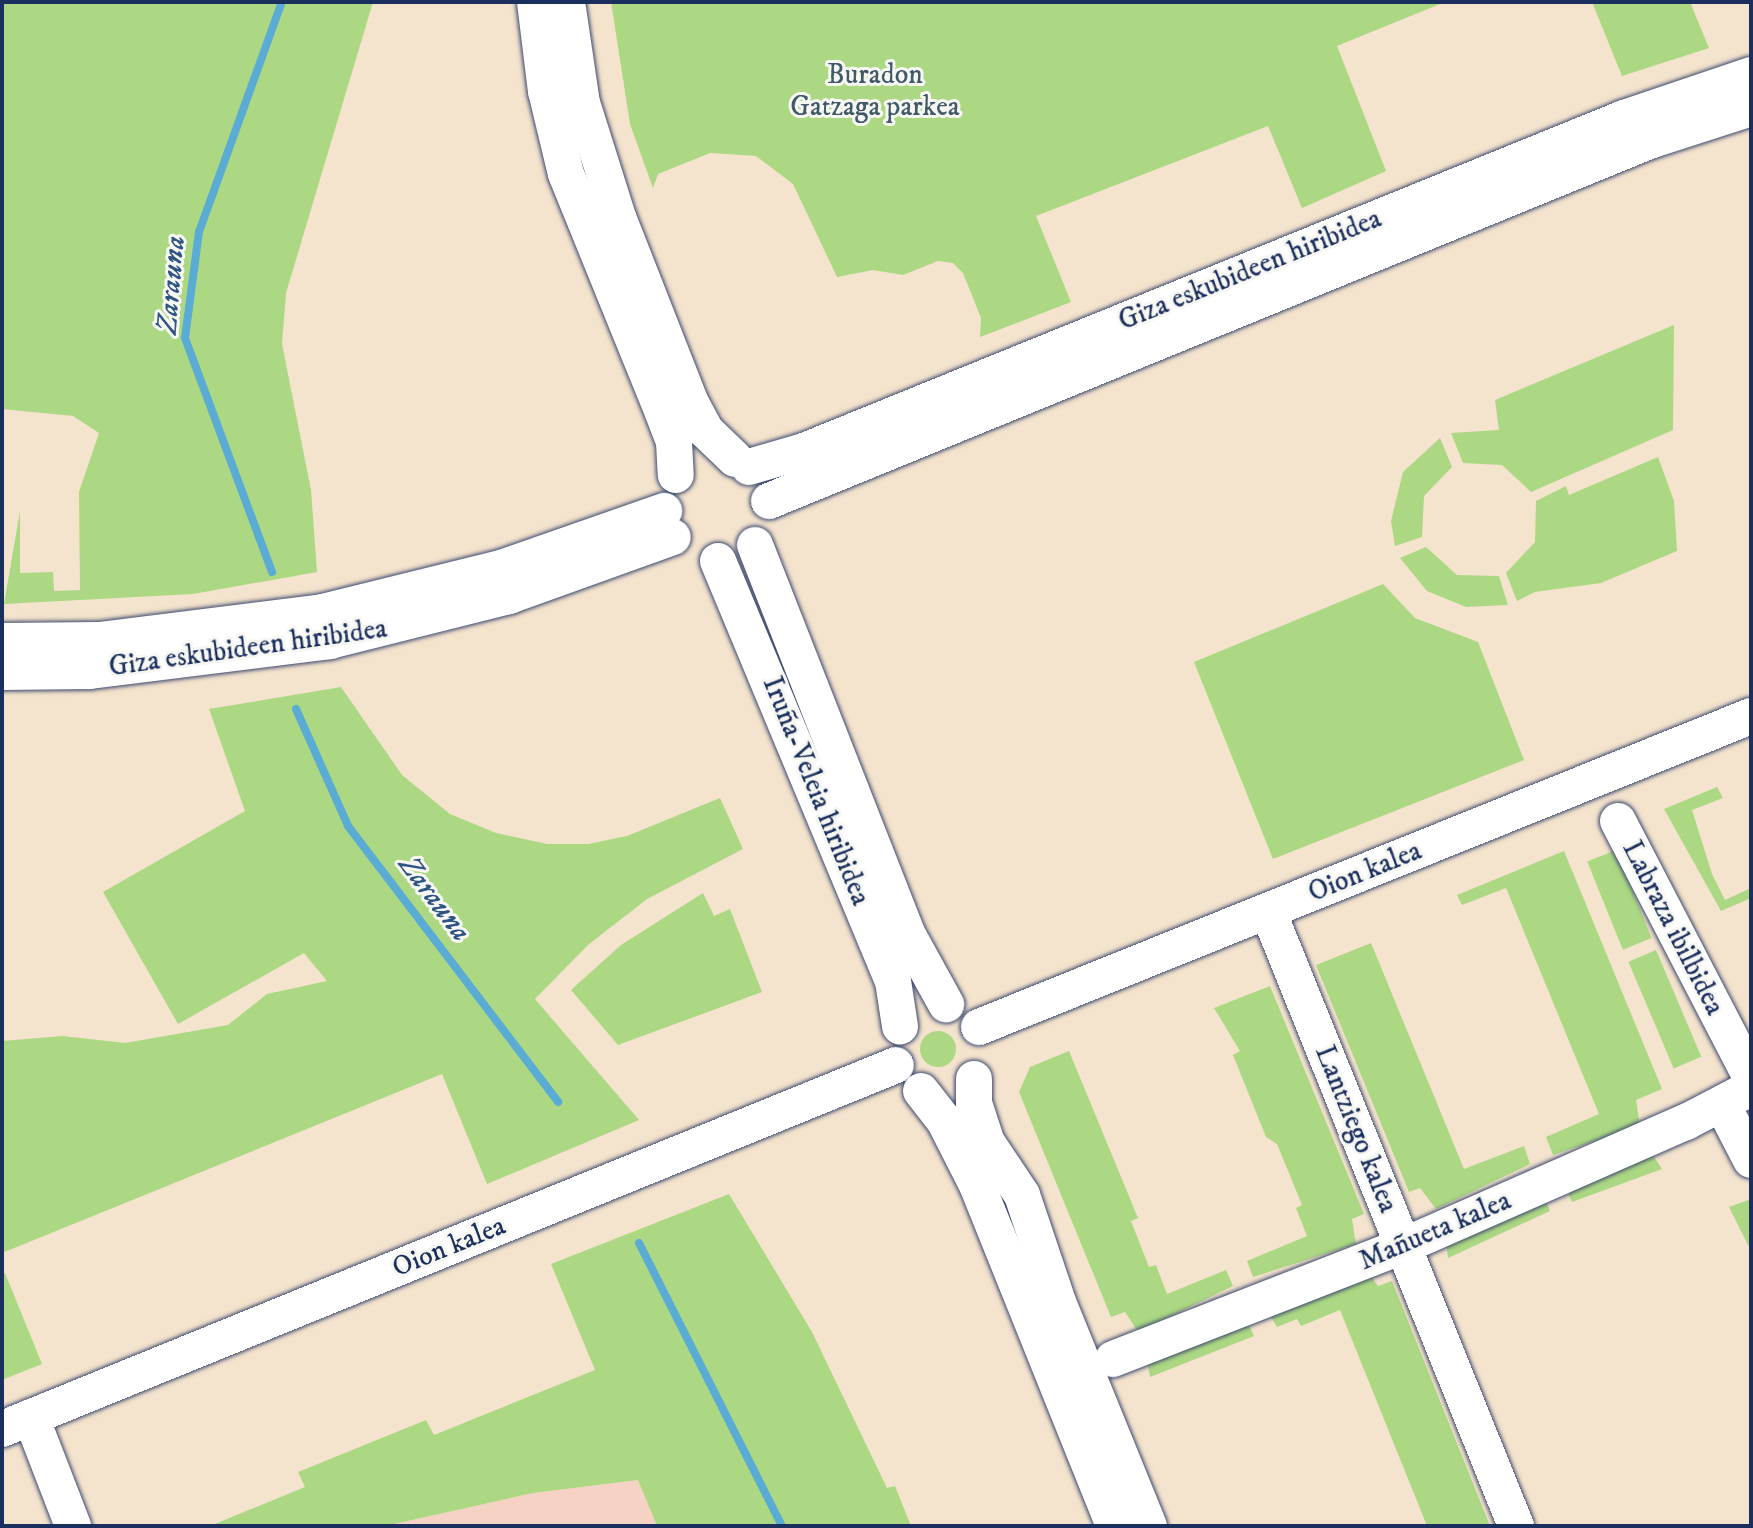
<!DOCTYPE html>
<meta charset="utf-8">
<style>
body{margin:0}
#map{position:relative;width:1753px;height:1528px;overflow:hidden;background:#f4e3cd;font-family:"IM FELL DW Pica",serif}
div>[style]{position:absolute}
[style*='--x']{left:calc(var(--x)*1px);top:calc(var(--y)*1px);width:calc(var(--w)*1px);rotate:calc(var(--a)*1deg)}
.built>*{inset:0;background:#f6d2c4}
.green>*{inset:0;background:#add883;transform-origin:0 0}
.round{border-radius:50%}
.stream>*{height:8px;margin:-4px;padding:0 4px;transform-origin:4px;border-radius:4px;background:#5aacd5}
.roads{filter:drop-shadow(0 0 2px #3c4a6f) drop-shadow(0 0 2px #3c4a6f)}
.minor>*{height:36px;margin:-18px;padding:0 18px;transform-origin:18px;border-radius:18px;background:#fff}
span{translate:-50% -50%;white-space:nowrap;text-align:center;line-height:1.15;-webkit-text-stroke:6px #f6f6f2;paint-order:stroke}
.park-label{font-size:28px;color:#405967}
.street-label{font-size:28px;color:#1b2f5e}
.water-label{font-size:30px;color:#2e5482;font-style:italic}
.frame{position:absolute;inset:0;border:4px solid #1b2f5e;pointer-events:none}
</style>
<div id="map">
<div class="built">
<i style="clip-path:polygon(638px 1480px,657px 1526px,385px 1526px,533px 1493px)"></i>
</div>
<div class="green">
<i style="clip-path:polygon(2px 2px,373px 2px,286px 293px,282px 344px,311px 490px,317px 572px,193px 594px,4px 604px,20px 511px,20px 573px,53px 572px,54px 591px,80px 590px,79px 492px,99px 433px,73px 416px,2px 409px)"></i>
<i style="clip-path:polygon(611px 2px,1445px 2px,1337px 46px,1386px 171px,1302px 208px,1268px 126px,1036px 216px,1071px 302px,980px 337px,981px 318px,963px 273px,953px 263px,938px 261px,903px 275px,873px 270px,837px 277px,793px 184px,756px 156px,710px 153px,658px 174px,653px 188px,630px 124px)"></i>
<i style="clip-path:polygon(1592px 2px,1690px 2px,1709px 48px,1622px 76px)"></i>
<i style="clip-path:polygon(1674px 325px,1673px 430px,1531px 492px,1502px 465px,1463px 463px,1451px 433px,1499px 430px,1495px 400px)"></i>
<i style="clip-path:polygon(1440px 438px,1452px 467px,1424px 496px,1422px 537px,1395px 546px,1391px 521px,1403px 472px)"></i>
<i style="clip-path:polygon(1658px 457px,1674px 501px,1677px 551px,1601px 583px,1535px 592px,1517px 601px,1506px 573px,1535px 542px,1536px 501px,1566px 486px,1569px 495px)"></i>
<i style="clip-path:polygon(1426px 547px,1457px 575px,1499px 576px,1508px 605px,1466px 607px,1427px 591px,1400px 558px)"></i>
<i style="clip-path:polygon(1383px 584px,1415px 618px,1478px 642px,1524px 760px,1273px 859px,1194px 662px)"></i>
<i style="clip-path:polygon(341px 687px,402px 775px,450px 814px,496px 833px,547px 844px,588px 844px,627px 836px,720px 798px,743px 849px,647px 899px,588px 945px,535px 999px,639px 1120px,487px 1184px,442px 1074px,2px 1253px,2px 1041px,63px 1036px,125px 1043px,228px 1025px,267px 994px,327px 981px,304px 953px,178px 1024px,103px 892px,245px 811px,209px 709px)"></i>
<i style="clip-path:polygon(1717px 787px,1723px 798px,1692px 810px,1712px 874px,1725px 900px,1751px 888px,1751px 898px,1721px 911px,1664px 809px)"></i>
<i style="left:1616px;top:850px;width:95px;height:31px;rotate:68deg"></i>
<i style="clip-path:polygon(1564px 851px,1662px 1089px,1636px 1100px,1640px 1126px,1553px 1155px,1546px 1137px,1599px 1114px,1506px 888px,1462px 905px,1457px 895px)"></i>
<i style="clip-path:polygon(703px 893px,714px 916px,730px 909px,762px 992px,618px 1045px,571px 990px,621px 945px)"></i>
<i style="clip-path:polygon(1371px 943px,1464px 1169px,1524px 1146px,1530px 1164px,1436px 1209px,1420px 1188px,1409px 1192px,1316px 965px)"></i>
<i style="left:1656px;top:950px;width:116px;height:30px;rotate:67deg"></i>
<i style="clip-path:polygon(1270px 986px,1364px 1214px,1352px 1219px,1356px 1244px,1253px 1277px,1247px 1261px,1307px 1236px,1296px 1208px,1302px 1205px,1277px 1144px,1266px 1137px,1233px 1055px,1240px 1051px,1214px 1008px)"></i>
<i class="round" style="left:920px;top:1031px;width:36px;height:36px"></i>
<i style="clip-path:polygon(1069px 1051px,1138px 1218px,1131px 1221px,1149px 1267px,1156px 1265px,1167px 1294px,1226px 1270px,1233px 1286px,1138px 1332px,1125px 1312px,1111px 1317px,1019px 1092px,1030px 1067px)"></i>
<i style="clip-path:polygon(1650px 1151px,1662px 1169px,1572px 1202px,1567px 1191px)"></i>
<i style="clip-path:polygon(729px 1194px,812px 1332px,887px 1488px,895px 1486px,911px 1526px,657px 1526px,638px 1480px,533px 1493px,385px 1526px,210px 1526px,305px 1487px,298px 1472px,426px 1420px,434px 1435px,595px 1370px,551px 1264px)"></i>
<i style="clip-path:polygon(1751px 1199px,1751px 1251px,1729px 1207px)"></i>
<i style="clip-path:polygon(1546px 1201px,1550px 1211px,1448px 1258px,1445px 1234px)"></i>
<i style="clip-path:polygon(1364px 1266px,1378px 1286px,1392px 1281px,1490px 1526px,1427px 1526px,1340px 1310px,1301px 1326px,1297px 1319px,1277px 1327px,1269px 1313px)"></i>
<i style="clip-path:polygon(5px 1273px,42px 1364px,2px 1380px,2px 1274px)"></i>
<i style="clip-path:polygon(1247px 1321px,1254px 1336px,1150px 1377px,1146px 1355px)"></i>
</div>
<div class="stream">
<i style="--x:272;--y:572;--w:250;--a:-110.4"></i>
<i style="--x:185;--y:338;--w:107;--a:-82.5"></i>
<i style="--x:199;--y:232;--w:245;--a:-70.2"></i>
<i style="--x:296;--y:709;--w:128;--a:66"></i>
<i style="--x:348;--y:826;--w:347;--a:52.7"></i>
<i style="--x:639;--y:1243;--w:317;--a:63.2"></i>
</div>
<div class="roads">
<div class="minor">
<i style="--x:535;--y:2;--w:90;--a:83"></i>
<i style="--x:546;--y:91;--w:85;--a:76.5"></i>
<i style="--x:566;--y:174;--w:258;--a:67.9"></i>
<i style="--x:663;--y:413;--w:31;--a:69"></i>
<i style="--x:674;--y:442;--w:33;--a:87"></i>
<i style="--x:567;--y:2;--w:102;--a:81.6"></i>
<i style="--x:582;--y:103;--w:120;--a:72.5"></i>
<i style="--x:618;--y:217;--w:200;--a:68.6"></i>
<i style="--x:691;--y:403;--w:32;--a:62"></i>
<i style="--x:706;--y:431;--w:40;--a:44"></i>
<i style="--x:749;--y:467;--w:57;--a:-16.2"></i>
<i style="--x:804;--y:451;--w:885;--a:-22.1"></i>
<i style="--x:1624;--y:118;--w:134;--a:-18.7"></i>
<i style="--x:769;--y:501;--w:954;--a:-22.24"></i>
<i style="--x:1652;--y:140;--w:104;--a:-17.9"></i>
<i style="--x:755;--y:545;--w:421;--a:68.6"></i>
<i style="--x:909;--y:937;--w:77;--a:61.1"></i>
<i style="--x:718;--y:561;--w:455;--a:67.4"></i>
<i style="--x:893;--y:981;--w:46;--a:81.2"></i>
<i style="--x:2;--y:641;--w:97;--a:-0.6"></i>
<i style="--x:99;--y:640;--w:226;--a:-7.1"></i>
<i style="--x:323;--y:612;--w:183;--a:-13.9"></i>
<i style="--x:501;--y:568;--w:173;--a:-19.3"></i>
<i style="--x:2;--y:672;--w:88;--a:-0.7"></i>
<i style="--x:90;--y:671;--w:242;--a:-7.1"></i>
<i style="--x:330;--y:641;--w:185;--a:-14.1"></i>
<i style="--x:509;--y:596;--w:174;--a:-19.8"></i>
<i style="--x:1618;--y:821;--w:289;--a:62.6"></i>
<i style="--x:1268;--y:911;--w:663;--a:68.04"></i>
<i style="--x:979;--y:1027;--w:832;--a:-21.94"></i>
<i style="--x:974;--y:1079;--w:24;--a:90"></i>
<i style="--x:974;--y:1103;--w:40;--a:72"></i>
<i style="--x:986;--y:1141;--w:65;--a:56.3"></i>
<i style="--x:1022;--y:1195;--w:113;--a:71.4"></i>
<i style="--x:1058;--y:1302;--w:242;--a:67.9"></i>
<i style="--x:921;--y:1091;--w:37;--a:52"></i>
<i style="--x:944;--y:1120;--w:73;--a:63.1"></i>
<i style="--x:977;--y:1185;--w:367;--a:68.1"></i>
<i style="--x:1722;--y:1104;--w:63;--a:62.6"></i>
<i style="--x:1113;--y:1359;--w:311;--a:-21.3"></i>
<i style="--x:1403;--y:1246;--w:309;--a:-23.7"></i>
<i style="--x:1686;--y:1122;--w:73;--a:-27.6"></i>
<i style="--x:31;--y:1417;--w:117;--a:68.9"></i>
<i style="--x:2;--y:1429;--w:965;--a:-22.15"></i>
</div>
</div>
<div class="park-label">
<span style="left:875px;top:91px">Buradon<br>Gatzaga parkea</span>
</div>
<div class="street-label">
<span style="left:1250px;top:270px;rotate:-22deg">Giza eskubideen hiribidea</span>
<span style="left:248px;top:648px;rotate:-8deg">Giza eskubideen hiribidea</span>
<span style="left:816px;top:791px;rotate:68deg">Iruña-Veleia hiribidea</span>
<span style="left:1365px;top:872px;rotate:-22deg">Oion kalea</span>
<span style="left:1673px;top:928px;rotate:63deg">Labraza ibilbidea</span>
<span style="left:1356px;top:1129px;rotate:68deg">Lantziego kalea</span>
<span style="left:1435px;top:1231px;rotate:-23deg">Mañueta kalea</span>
<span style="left:449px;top:1247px;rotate:-22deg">Oion kalea</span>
</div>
<div class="water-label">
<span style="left:172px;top:285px;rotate:-85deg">Zarauna</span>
<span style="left:434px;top:899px;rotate:53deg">Zarauna</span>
</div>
<div class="frame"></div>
</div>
